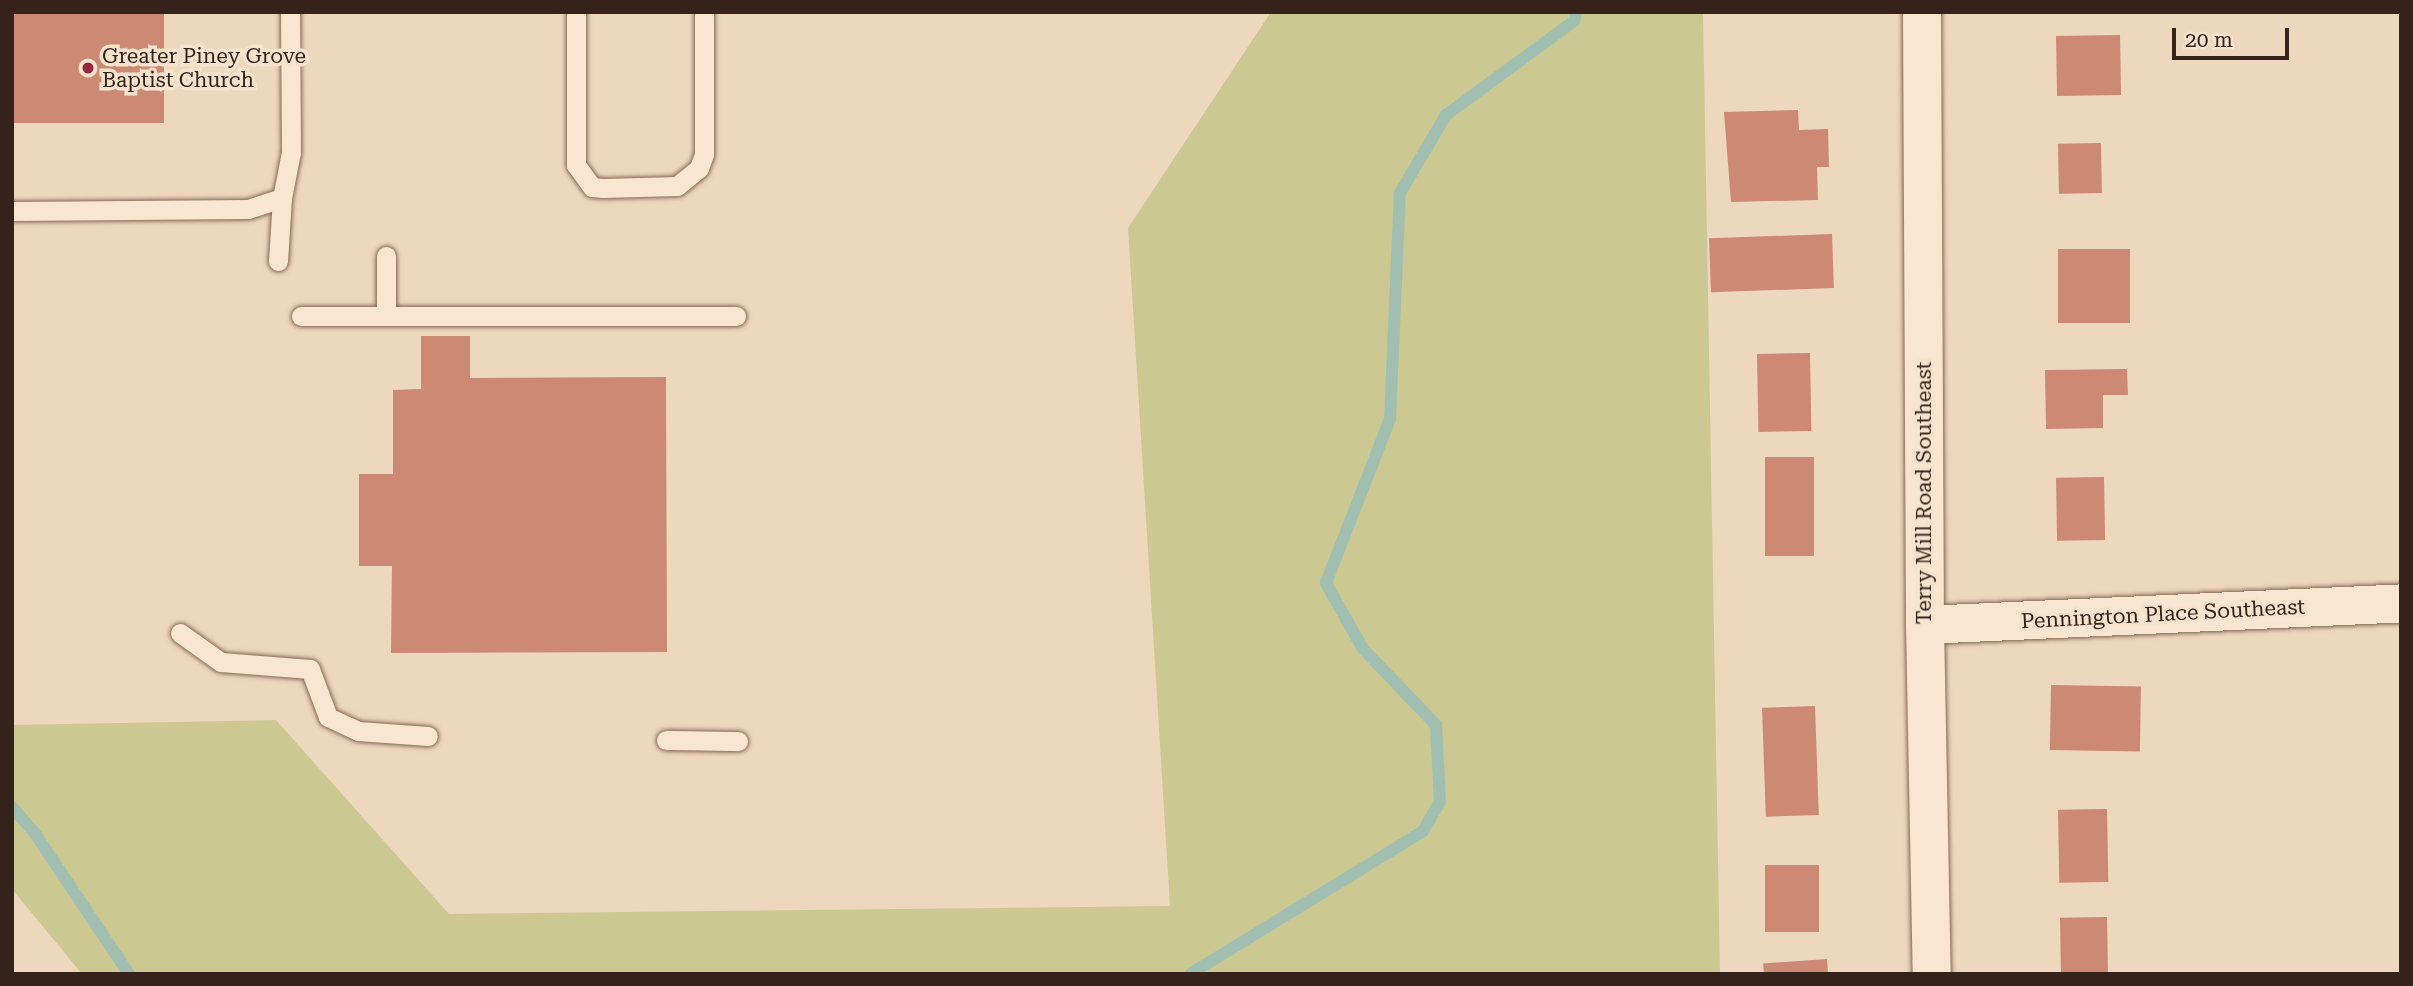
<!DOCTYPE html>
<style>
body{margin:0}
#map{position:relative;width:2413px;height:986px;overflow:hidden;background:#edd7bd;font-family:"Roboto Serif",serif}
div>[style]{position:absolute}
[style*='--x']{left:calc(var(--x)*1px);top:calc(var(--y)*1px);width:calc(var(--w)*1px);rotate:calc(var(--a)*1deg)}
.green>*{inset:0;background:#cbc892}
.stream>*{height:12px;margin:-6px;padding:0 6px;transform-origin:6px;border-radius:6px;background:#a1bfb1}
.building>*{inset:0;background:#cc8973;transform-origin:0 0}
.roads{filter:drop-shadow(0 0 2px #856756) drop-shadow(0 0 2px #856756)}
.lane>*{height:19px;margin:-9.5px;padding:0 9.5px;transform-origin:9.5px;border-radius:9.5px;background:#f9e6d0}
.street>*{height:38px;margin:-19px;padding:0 19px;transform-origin:19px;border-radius:19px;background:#f9e6d0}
.dots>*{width:19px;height:19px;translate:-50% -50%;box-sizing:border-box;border:4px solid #f5e3cd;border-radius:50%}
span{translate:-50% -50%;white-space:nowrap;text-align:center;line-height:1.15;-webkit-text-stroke:7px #f5e3cd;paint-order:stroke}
.poi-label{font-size:21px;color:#35231b}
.left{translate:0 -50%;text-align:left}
.street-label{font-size:21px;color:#35231b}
.frame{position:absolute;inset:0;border:14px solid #35231b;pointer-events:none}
.scale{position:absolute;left:2172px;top:28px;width:117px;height:32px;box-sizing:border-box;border:4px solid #35231b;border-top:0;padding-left:9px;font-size:21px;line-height:24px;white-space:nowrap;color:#35231b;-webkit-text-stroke:5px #f5e3cd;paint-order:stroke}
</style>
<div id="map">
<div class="green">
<i style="clip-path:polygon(1271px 12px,1703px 12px,1720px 974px,82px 974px,12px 889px,12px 725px,276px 720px,449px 914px,1170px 906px,1128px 228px)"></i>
</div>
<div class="stream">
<i style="--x:12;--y:807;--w:33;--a:49"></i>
<i style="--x:34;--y:832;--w:171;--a:56.2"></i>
<i style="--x:1190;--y:974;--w:273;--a:-31.5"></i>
<i style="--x:1423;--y:831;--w:34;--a:-60"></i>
<i style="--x:1440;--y:802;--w:77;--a:-93"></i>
<i style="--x:1436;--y:725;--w:105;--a:-133.8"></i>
<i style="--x:1363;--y:649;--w:76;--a:-119.3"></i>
<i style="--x:1326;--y:583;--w:176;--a:-68.7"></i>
<i style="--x:1390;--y:419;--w:226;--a:-87.5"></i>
<i style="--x:1400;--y:193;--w:91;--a:-59.5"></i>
<i style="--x:1446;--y:115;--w:159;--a:-36.3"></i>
<i style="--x:1574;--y:21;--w:9;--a:-77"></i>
</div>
<div class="building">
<i style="left:12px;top:12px;width:152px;height:111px"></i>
<i style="left:2120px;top:35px;width:60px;height:64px;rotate:89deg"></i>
<i style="clip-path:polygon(1798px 110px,1799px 130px,1828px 129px,1829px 167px,1817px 167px,1818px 200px,1731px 202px,1724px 112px)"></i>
<i style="left:2101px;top:143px;width:50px;height:43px;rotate:89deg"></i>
<i style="left:1832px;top:234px;width:54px;height:123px;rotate:88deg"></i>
<i style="left:2058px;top:249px;width:72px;height:74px"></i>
<i style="clip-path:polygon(421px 336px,470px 336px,470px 378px,666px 377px,667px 652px,391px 653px,392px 566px,359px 566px,359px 474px,393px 474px,393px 390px,421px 389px)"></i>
<i style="left:1810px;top:353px;width:78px;height:53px;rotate:89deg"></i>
<i style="clip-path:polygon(2127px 369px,2128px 395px,2103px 395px,2103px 428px,2046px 429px,2045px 370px)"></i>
<i style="left:1765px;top:457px;width:49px;height:99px"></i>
<i style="left:2104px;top:477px;width:63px;height:48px;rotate:89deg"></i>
<i style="left:2051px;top:685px;width:90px;height:65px;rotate:1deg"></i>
<i style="left:1815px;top:706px;width:109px;height:53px;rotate:88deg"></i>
<i style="left:2107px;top:809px;width:73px;height:49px;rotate:89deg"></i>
<i style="left:1819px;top:865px;width:67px;height:54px;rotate:90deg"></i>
<i style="left:2107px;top:917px;width:57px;height:47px;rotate:89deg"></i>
<i style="left:1827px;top:959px;width:15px;height:64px;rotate:86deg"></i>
</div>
<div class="roads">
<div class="lane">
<i style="--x:576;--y:12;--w:153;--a:90"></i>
<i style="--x:576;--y:165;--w:27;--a:54"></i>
<i style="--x:592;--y:187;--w:11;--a:5"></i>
<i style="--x:603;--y:188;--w:74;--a:-1.5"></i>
<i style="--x:677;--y:186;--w:28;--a:-39"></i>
<i style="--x:699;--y:168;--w:15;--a:-70"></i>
<i style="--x:704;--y:154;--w:142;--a:-90"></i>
<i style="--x:12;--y:211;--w:236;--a:-0.5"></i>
<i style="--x:248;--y:209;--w:36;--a:-18"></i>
<i style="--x:282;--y:198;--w:47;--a:-78.9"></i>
<i style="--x:291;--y:152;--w:140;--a:-90.4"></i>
<i style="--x:278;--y:261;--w:63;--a:-86.4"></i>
<i style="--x:386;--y:315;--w:59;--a:-90"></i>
<i style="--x:301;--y:316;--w:435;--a:0"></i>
<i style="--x:180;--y:633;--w:50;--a:35.3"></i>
<i style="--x:221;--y:662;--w:89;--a:4.5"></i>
<i style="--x:310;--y:669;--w:51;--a:69.4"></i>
<i style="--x:328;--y:717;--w:33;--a:25"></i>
<i style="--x:358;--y:731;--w:70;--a:4.1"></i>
<i style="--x:666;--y:740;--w:72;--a:0.8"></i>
</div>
<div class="street">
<i style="--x:1922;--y:12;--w:613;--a:89.72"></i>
<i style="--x:1925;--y:625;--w:349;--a:88.9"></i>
<i style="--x:1925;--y:625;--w:477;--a:-2.6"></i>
</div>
</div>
<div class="dots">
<i style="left:88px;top:68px;background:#94273a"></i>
</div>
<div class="poi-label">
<span class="left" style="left:102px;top:68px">Greater Piney Grove<br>Baptist Church</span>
</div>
<div class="street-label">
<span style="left:1924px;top:493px;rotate:-90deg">Terry Mill Road Southeast</span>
<span style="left:2163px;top:614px;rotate:-3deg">Pennington Place Southeast</span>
</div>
<div class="frame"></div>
<div class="scale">20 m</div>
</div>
